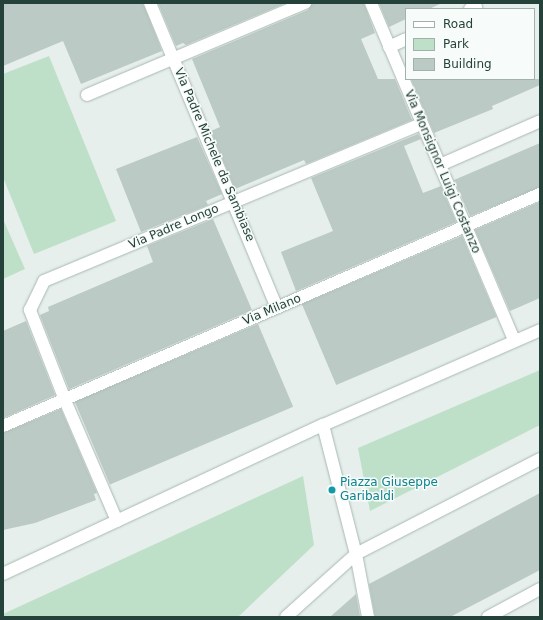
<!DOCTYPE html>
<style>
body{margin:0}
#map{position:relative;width:543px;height:620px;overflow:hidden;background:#e6efeb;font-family:"DejaVu Sans",sans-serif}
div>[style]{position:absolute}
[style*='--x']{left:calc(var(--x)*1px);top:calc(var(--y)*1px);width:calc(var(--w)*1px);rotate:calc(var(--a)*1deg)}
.green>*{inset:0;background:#bfe0c8}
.building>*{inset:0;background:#bbcac4;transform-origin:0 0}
.roads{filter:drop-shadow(0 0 1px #a8b8b2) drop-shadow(0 0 1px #a8b8b2)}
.minor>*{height:12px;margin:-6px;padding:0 6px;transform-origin:6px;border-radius:6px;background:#fff}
.dots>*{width:11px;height:11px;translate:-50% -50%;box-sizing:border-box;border:2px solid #f7fbf9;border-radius:50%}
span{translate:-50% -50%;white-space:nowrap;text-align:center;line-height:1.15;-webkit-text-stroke:3px #f7fbf9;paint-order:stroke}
.street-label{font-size:12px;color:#24423a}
.culture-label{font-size:12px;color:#0d838f}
.left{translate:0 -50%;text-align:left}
.frame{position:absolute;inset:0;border:4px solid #24423a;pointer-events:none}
.legend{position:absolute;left:405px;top:8px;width:130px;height:72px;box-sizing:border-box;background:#f7fbf9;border:1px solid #a3b1ad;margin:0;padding:5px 7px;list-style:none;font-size:12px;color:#24423a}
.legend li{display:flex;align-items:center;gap:8px;height:20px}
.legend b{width:20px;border:1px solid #a3b1ad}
</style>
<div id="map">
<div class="green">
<i style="clip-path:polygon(49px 56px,116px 221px,34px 254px,3px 177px,3px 74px)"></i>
<i style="clip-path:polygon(3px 219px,25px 269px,3px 279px)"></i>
<i style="clip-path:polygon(540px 370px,540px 425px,370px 511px,358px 448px)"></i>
<i style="clip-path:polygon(303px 476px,314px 545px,238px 617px,3px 617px,3px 614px)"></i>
</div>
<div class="building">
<i style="clip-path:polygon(3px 3px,143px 3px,162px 51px,81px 84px,63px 41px,3px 66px)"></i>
<i style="clip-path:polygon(158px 3px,286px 3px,186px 45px,183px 43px,176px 46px)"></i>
<i style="clip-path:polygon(312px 3px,364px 3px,375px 33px,361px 39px,378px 79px,395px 79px,412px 120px,306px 164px,304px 160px,235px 189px,211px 131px,220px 127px,192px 59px,308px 10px)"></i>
<i style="clip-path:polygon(379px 3px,442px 3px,429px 9px,406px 9px,406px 19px,389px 27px)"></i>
<i style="clip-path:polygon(411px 79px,540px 79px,540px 85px,492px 106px,493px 109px,434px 133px)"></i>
<i style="clip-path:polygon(418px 134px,421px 139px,404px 146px,423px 193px,441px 186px,456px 222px,296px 291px,281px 252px,333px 231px,311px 178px)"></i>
<i style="clip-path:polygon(197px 137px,222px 194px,206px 201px,208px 205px,141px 232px,116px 169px)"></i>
<i style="clip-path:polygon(540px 143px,540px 187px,470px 216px,454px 180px)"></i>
<i style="clip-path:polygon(540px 202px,540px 298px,510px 311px,475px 230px)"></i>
<i style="clip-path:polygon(213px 219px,252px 310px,69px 389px,40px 315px,49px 311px,48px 307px,153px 262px,147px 246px)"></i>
<i style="left:462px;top:236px;width:88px;height:174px;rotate:67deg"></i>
<i style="clip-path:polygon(26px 321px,55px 395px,3px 418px,3px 331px)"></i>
<i style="left:258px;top:324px;width:90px;height:199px;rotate:67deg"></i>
<i style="clip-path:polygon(61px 409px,97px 493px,94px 494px,96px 500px,35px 523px,3px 530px,3px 433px)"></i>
<i style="clip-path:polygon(540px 493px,540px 570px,450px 617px,375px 617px,369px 584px)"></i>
<i style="clip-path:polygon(356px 594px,360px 617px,330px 617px)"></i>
</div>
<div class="roads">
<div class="minor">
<i style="--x:150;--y:3;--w:330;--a:67.4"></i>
<i style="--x:371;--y:3;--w:366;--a:67"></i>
<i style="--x:470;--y:9;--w:6;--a:-18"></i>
<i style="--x:476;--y:7;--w:4;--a:-117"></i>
<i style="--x:389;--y:47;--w:19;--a:-25"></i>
<i style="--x:87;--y:95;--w:237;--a:-22.9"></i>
<i style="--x:440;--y:165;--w:109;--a:-23.7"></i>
<i style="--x:323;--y:425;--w:133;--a:75.7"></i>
<i style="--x:356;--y:554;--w:64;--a:79.2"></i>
<i style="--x:3;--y:426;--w:585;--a:-23.37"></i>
<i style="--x:117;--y:521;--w:132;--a:-113.3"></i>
<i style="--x:65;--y:400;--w:97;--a:-111.3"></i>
<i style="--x:30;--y:310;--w:32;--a:-64"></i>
<i style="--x:44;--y:281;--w:409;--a:-22.6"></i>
<i style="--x:3;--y:574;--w:353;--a:-25"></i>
<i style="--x:323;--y:425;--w:237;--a:-23.6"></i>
<i style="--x:286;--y:617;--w:94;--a:-42"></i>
<i style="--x:356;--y:554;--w:207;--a:-27.3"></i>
<i style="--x:488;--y:617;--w:59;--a:-28.3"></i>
</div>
</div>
<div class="dots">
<i style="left:332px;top:490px;background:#0f9aa8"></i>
</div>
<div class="street-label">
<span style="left:214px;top:155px;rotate:67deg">Via Padre Michele da Sambiase</span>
<span style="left:442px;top:172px;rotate:67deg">Via Monsignor Luigi Costanzo</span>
<span style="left:174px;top:227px;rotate:-23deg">Via Padre Longo</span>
<span style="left:272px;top:310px;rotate:-23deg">Via Milano</span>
</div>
<div class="culture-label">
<span class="left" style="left:340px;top:490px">Piazza Giuseppe<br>Garibaldi</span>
</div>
<div class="frame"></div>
<ul class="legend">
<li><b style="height:5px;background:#fff"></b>Road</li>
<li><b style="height:11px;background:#bfe0c8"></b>Park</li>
<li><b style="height:11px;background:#bbcac4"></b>Building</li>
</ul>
</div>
